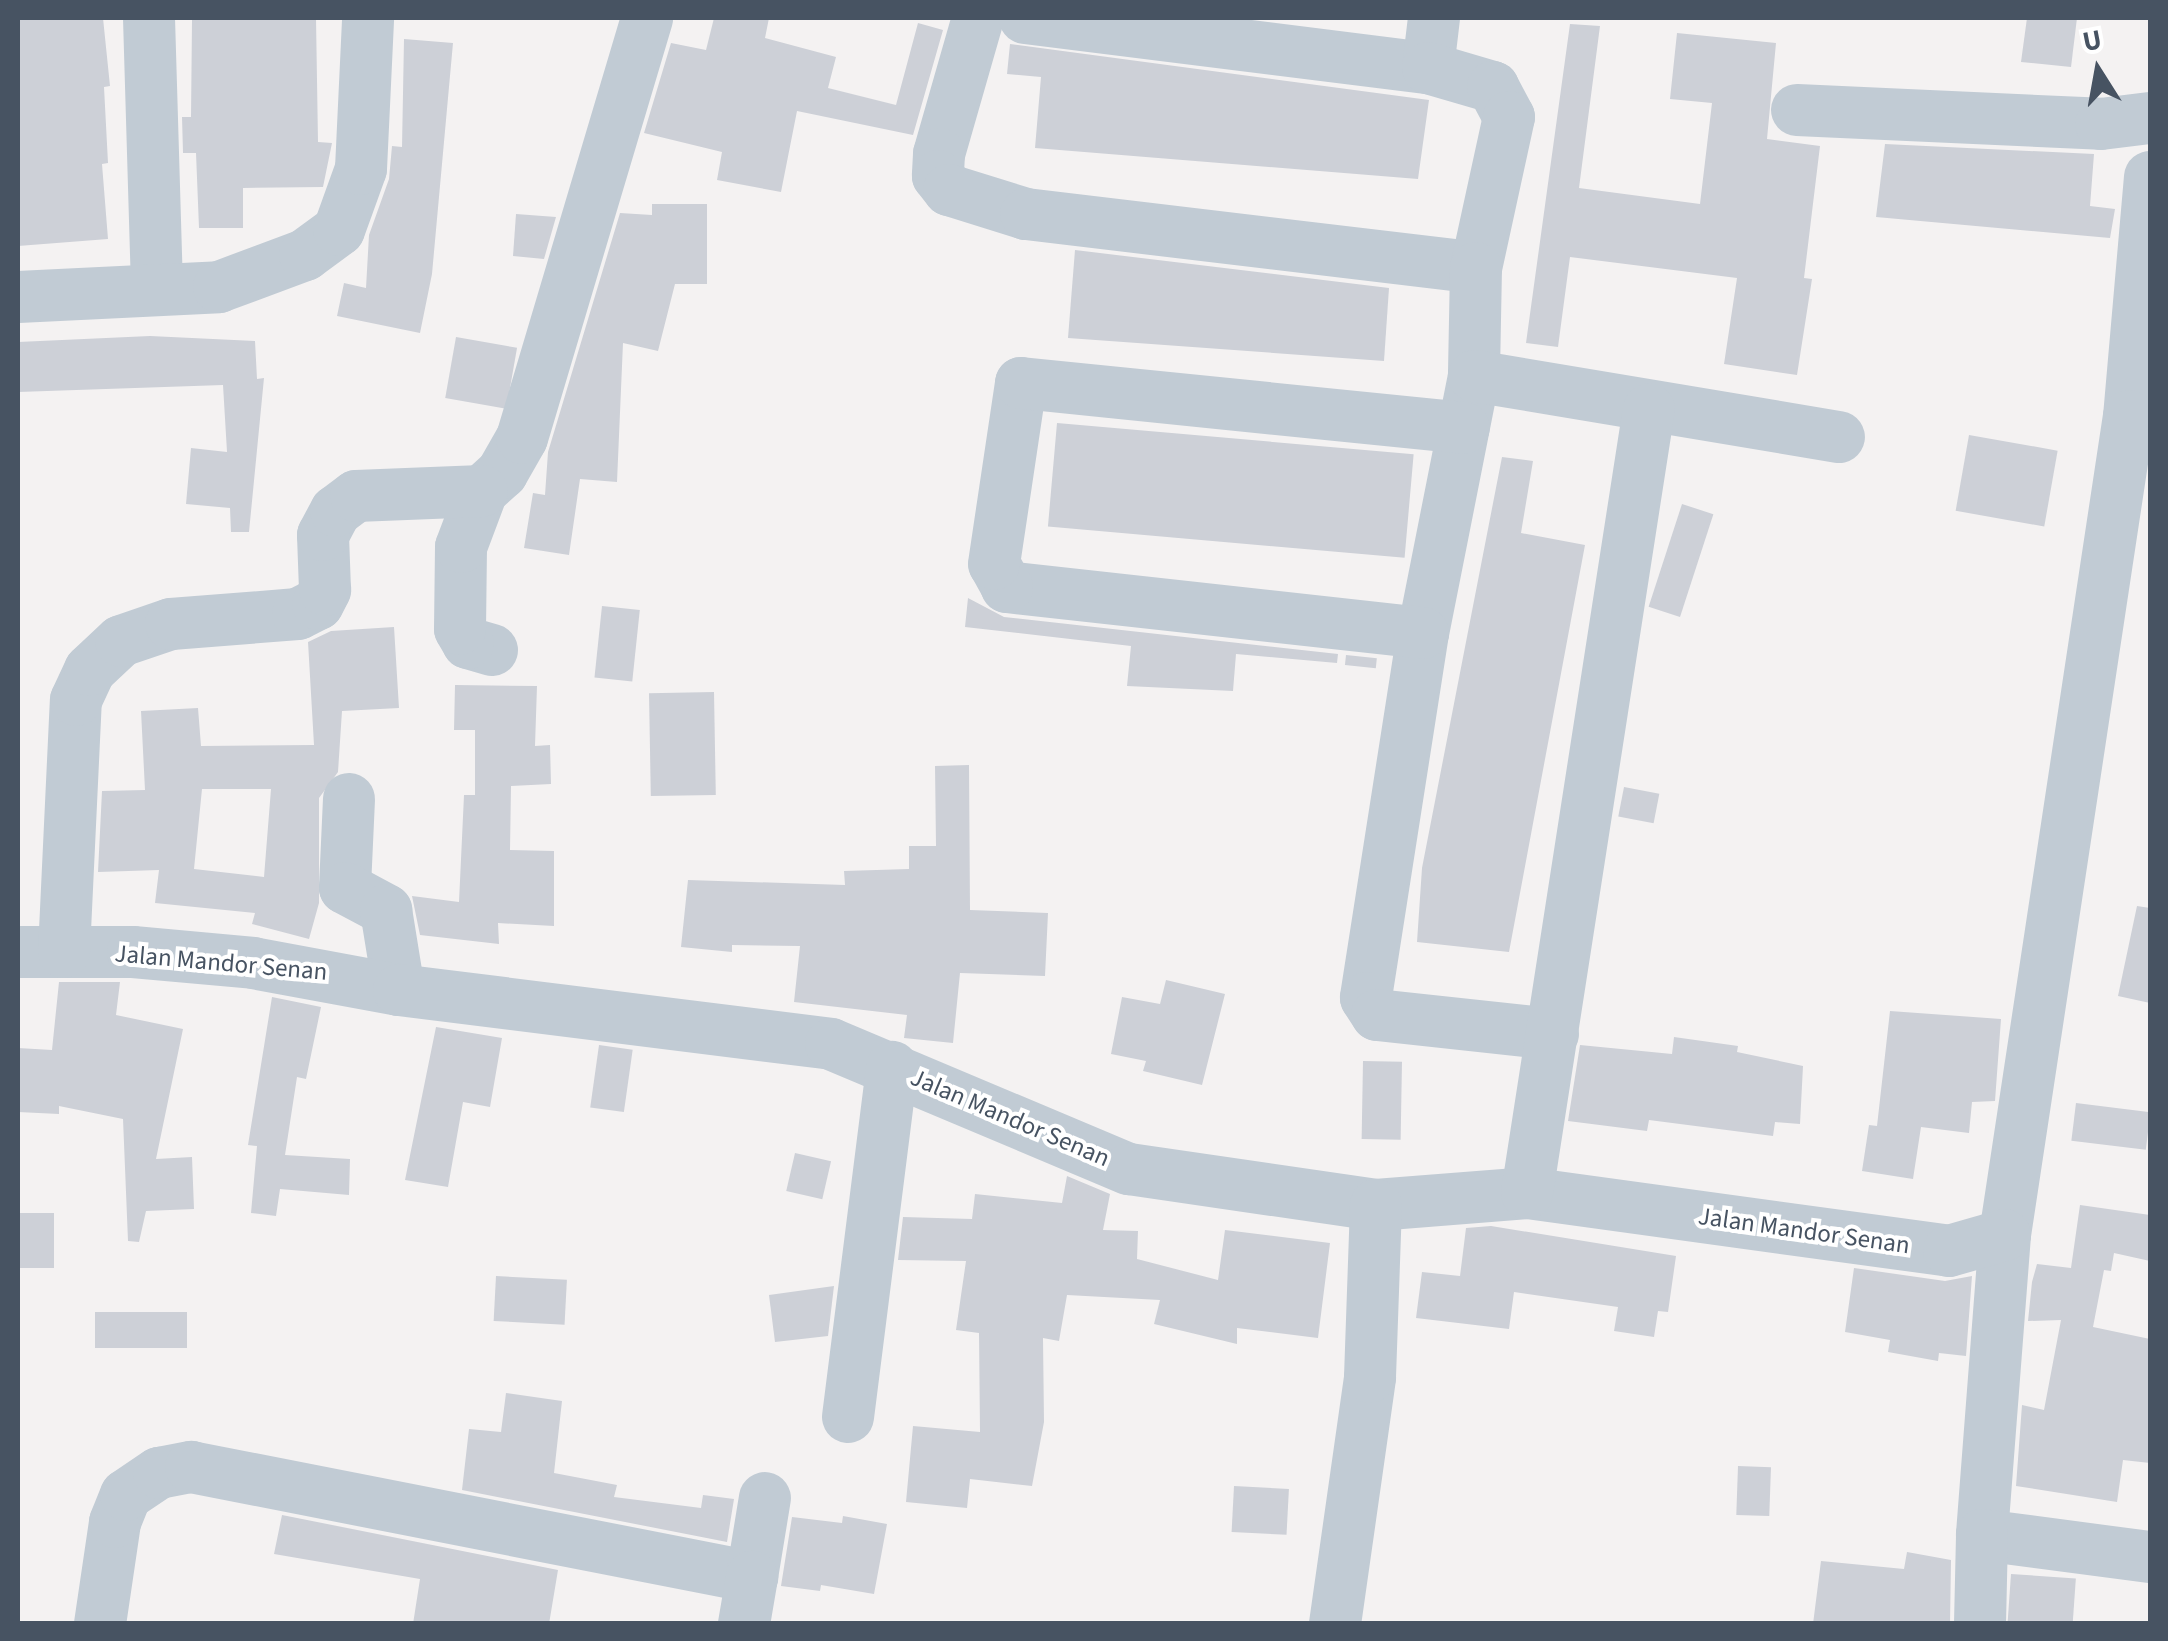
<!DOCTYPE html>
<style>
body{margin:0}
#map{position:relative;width:2168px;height:1641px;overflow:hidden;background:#f4f2f2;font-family:"Source Sans 3",sans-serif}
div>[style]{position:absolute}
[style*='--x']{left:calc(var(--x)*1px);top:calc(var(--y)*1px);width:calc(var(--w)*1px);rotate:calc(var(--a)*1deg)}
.building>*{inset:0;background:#cdd0d7;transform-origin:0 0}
.minor>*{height:52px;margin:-26px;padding:0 26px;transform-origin:26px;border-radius:26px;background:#c1cbd4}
span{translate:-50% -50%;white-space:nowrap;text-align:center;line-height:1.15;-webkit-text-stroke:8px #fff;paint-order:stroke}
.street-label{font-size:25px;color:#475362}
.frame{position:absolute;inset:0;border:20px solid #475362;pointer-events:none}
.north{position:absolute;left:2048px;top:20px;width:100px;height:100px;-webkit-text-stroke:8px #fff;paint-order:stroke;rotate:349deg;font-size:28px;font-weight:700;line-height:40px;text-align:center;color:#475362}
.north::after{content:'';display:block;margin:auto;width:35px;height:45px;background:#475362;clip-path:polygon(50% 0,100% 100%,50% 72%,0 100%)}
</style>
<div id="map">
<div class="building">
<i style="clip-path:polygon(18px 18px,103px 18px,110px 86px,104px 87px,108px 163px,102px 164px,108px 239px,18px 246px)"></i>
<i style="clip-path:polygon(316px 18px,318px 142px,332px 143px,323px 187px,243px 188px,243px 228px,199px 228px,196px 153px,183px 153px,182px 117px,191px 117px,192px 20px)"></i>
<i style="clip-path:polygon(714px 18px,769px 18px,765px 38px,836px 57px,828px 88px,896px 105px,918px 23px,943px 30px,913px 135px,797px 111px,781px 192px,717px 180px,722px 152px,644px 133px,671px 43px,706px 50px)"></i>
<i style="clip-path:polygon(2027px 18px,2077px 18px,2071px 67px,2021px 62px)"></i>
<i style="clip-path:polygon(1570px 24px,1600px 26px,1579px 188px,1700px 204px,1712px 103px,1670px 99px,1677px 33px,1776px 43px,1767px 139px,1820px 146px,1804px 278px,1812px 279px,1797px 375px,1724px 364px,1737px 278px,1570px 257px,1558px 347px,1526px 343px)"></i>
<i style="clip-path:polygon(404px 39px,453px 43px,432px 274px,420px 333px,337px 316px,344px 283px,366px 288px,369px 235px,389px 179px,392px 146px,402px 147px)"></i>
<i style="clip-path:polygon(1010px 44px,1429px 100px,1418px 179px,1035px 148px,1041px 77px,1007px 74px)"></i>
<i style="clip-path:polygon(1885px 144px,2094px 154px,2090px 206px,2115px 209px,2110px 238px,1876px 217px)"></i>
<i style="clip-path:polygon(652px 204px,707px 204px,707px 284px,675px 284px,658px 351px,623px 343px,617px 482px,580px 479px,569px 555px,524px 548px,533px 493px,545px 495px,548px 452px,620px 213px,652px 215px)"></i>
<i style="clip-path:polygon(516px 214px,556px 217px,544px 259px,513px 256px)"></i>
<i style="clip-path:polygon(1075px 250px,1389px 288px,1384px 361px,1068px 338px)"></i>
<i style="clip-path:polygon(150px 336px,255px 341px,257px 379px,264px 378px,249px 532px,231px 532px,230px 508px,186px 504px,191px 448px,227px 452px,223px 385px,18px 392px,18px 342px)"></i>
<i style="left:456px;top:337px;width:62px;height:62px;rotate:10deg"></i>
<i style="left:1057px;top:423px;width:358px;height:104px;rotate:5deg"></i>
<i style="left:1969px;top:435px;width:90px;height:77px;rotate:10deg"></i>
<i style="clip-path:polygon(1502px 457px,1533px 461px,1521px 533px,1585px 545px,1509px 952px,1417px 942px,1422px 868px)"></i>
<i style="left:1682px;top:504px;width:33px;height:108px;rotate:18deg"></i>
<i style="clip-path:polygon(968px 598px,1004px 617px,1338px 654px,1337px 663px,1236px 654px,1233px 691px,1127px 686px,1131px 646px,965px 627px)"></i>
<i style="left:602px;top:606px;width:38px;height:72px;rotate:6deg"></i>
<i style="clip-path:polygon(evenodd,394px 627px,399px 708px,342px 711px,338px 772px,319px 798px,319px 903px,309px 939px,252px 924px,255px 913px,155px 903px,159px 870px,98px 872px,102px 791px,145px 790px,141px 711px,198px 708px,201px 746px,314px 745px,308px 642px,331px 631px,394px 627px,202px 789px,271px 789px,264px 877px,194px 869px,202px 789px)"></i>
<i style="left:1346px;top:655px;width:31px;height:10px;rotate:6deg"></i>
<i style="clip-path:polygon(455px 685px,537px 686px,535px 746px,550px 745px,551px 784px,511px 786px,510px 850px,554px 851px,554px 926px,498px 923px,499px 944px,420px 935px,412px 896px,459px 902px,464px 795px,475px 795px,475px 730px,454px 730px)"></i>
<i style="left:714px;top:692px;width:103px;height:65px;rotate:89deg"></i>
<i style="clip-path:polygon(969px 765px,970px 910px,1048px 913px,1045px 976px,960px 973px,953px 1043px,904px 1038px,907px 1015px,794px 1002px,800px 946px,732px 945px,732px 952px,681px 947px,688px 880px,845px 885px,844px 871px,909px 869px,909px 846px,936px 846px,935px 766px)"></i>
<i style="left:1624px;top:787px;width:36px;height:30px;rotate:11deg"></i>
<i style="clip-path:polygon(2137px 906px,2150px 908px,2150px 1003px,2118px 996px)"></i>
<i style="clip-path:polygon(1166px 980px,1225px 994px,1202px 1085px,1143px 1071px,1146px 1061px,1111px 1054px,1122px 997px,1160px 1004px)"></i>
<i style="clip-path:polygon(59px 982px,120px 982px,116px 1015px,183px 1029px,156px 1159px,192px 1157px,194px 1209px,146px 1211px,139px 1242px,128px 1241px,123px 1119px,59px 1106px,59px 1114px,18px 1112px,18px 1048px,52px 1050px)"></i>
<i style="clip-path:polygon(272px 997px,321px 1007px,306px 1079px,297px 1077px,285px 1155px,350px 1159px,349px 1195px,280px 1189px,276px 1216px,251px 1213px,257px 1146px,248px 1145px)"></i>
<i style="clip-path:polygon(1890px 1011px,2001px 1019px,1995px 1101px,1972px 1102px,1969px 1133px,1921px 1127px,1913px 1179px,1862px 1171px,1869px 1125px,1877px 1126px)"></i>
<i style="clip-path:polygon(436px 1027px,502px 1038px,490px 1107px,463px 1102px,448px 1187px,405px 1180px)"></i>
<i style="clip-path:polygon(1674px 1037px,1738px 1046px,1737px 1052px,1803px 1066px,1800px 1124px,1775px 1122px,1773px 1136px,1649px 1120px,1647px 1131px,1568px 1121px,1580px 1045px,1672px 1054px)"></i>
<i style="left:599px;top:1045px;width:34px;height:63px;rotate:8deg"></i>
<i style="left:1363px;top:1061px;width:39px;height:78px;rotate:1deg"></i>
<i style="left:2076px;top:1103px;width:75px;height:38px;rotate:7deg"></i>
<i style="left:795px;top:1153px;width:37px;height:39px;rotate:13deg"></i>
<i style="clip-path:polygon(1067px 1176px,1110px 1194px,1103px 1230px,1138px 1231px,1137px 1259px,1218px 1280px,1225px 1230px,1330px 1243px,1318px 1338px,1237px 1328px,1237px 1344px,1154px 1324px,1160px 1300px,1067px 1295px,1059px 1341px,1043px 1338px,1044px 1422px,1032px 1486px,970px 1479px,967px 1508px,906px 1502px,913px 1426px,980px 1432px,979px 1333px,956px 1330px,966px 1261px,898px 1260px,903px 1217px,972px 1219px,975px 1194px,1062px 1203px)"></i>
<i style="clip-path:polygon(2080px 1205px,2150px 1215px,2150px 1261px,2114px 1253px,2111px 1271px,2104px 1270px,2093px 1327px,2150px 1339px,2150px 1463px,2123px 1460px,2117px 1502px,2016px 1486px,2022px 1405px,2044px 1410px,2061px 1320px,2028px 1321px,2032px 1282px,2037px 1264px,2071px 1268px)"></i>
<i style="left:18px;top:1213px;width:36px;height:55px"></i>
<i style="clip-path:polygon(1491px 1226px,1676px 1256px,1668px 1312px,1658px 1311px,1654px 1337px,1614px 1331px,1618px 1307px,1514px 1292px,1509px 1329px,1416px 1318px,1422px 1272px,1460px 1276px,1466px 1228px)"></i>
<i style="clip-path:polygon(1854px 1268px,1945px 1281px,1972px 1276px,1966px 1356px,1939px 1353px,1938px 1361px,1888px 1352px,1890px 1340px,1845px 1332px)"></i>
<i style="left:496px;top:1276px;width:71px;height:45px;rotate:3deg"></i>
<i style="clip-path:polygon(834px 1286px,828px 1336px,775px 1342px,769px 1295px)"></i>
<i style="left:95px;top:1312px;width:92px;height:36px"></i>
<i style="clip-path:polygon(506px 1393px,562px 1401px,554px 1473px,617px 1485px,614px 1497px,701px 1508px,703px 1495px,734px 1499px,727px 1542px,462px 1490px,469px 1429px,501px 1432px)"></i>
<i style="left:1738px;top:1466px;width:33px;height:49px;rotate:2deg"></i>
<i style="left:1234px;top:1486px;width:55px;height:46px;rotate:3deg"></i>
<i style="clip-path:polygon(282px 1515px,558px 1570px,549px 1624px,413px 1624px,420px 1579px,274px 1554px)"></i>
<i style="clip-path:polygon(843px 1516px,887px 1524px,874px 1594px,821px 1585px,820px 1591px,781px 1586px,792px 1517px,842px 1523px)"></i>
<i style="clip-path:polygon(1907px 1552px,1951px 1560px,1950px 1624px,1813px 1624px,1821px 1561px,1904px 1569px)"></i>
<i style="left:2011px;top:1574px;width:65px;height:50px;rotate:4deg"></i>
</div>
<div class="minor">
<i style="--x:149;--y:18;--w:271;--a:88.3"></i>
<i style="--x:978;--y:18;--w:141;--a:106"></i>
<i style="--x:939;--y:154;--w:22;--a:93"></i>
<i style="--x:938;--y:176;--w:18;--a:52"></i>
<i style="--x:949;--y:190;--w:81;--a:17.3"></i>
<i style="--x:1026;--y:214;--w:453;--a:6.8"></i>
<i style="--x:1025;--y:18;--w:406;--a:7.1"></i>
<i style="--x:1434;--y:18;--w:50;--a:96.8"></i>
<i style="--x:1428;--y:68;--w:68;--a:16.3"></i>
<i style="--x:1493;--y:87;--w:34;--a:62"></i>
<i style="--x:1509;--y:117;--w:155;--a:102.3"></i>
<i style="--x:1476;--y:268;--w:108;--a:91.1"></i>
<i style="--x:1474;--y:376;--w:262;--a:101.2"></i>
<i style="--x:1423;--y:633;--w:369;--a:98.9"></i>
<i style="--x:1366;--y:998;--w:20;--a:57"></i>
<i style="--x:1377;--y:1015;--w:177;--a:6.2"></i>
<i style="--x:1797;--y:110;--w:304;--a:2.6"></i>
<i style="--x:2101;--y:124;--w:49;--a:-7"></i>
<i style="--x:2150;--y:177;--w:240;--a:95"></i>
<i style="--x:2129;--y:416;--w:828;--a:98.61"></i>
<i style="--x:2005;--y:1235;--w:301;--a:94.4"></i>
<i style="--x:1982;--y:1535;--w:169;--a:7.5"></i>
<i style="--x:18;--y:297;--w:201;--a:-2.8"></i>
<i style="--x:219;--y:287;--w:92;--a:-20.4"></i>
<i style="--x:305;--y:255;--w:42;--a:-36.3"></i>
<i style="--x:339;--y:230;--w:65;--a:-70.2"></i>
<i style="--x:361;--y:169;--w:151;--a:-87.3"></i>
<i style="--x:1474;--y:376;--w:370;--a:9.5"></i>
<i style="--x:1423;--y:633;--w:419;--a:-173.7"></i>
<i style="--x:1007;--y:587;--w:26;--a:-119"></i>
<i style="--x:994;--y:564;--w:183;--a:-81.5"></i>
<i style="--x:1021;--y:383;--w:445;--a:5.8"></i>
<i style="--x:492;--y:650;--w:25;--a:-164"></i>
<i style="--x:468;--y:643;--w:16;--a:-120"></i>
<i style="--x:460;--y:629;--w:82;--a:-89.3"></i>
<i style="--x:461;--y:547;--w:60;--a:-69.4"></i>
<i style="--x:482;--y:491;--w:27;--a:-42"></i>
<i style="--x:502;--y:473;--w:40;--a:-60.3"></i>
<i style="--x:522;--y:438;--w:438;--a:-73.4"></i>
<i style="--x:349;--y:799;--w:89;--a:92.6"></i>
<i style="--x:345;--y:888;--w:47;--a:28.2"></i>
<i style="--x:386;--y:910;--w:81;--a:80.8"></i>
<i style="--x:18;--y:952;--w:115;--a:0"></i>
<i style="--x:133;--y:952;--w:121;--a:5.2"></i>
<i style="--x:253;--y:963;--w:148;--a:10.5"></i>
<i style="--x:399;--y:990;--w:435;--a:7.1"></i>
<i style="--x:831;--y:1044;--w:323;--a:22.8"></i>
<i style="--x:1129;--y:1169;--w:250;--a:8.3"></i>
<i style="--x:1376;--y:1205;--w:151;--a:-4.5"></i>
<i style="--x:1527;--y:1193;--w:426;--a:7.8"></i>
<i style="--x:1949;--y:1251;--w:58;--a:-15.9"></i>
<i style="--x:64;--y:952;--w:252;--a:-87.3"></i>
<i style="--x:76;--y:700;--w:33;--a:-65"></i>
<i style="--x:90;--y:670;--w:42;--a:-43.1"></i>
<i style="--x:121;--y:641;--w:53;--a:-18.8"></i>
<i style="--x:171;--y:624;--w:127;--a:-4.5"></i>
<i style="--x:298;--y:614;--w:22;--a:-27"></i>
<i style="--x:318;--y:604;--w:16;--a:-63"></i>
<i style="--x:325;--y:590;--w:55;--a:-92.1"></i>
<i style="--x:323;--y:535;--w:27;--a:-62"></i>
<i style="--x:336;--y:511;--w:25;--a:-37"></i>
<i style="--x:356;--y:496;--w:126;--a:-2.3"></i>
<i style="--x:1527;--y:1193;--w:793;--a:-81.16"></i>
<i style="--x:848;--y:1417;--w:353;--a:-82.8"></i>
<i style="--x:100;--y:1624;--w:103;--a:-81.6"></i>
<i style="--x:115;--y:1522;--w:29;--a:-68"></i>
<i style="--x:126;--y:1495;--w:40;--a:-34"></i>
<i style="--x:159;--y:1473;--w:33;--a:-11"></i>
<i style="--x:191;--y:1467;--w:572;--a:11.09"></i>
<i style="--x:752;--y:1577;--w:80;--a:-80.7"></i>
<i style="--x:744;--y:1624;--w:48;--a:-80.3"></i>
<i style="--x:1335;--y:1624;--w:249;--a:-81.9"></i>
<i style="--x:1370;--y:1377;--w:172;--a:-88"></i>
<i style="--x:1980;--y:1624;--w:89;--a:-88.7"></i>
</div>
<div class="street-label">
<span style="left:221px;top:963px;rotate:5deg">Jalan Mandor Senan</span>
<span style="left:1010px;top:1118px;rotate:23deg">Jalan Mandor Senan</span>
<span style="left:1804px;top:1231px;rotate:8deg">Jalan Mandor Senan</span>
</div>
<div class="frame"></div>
<div class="north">U</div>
</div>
